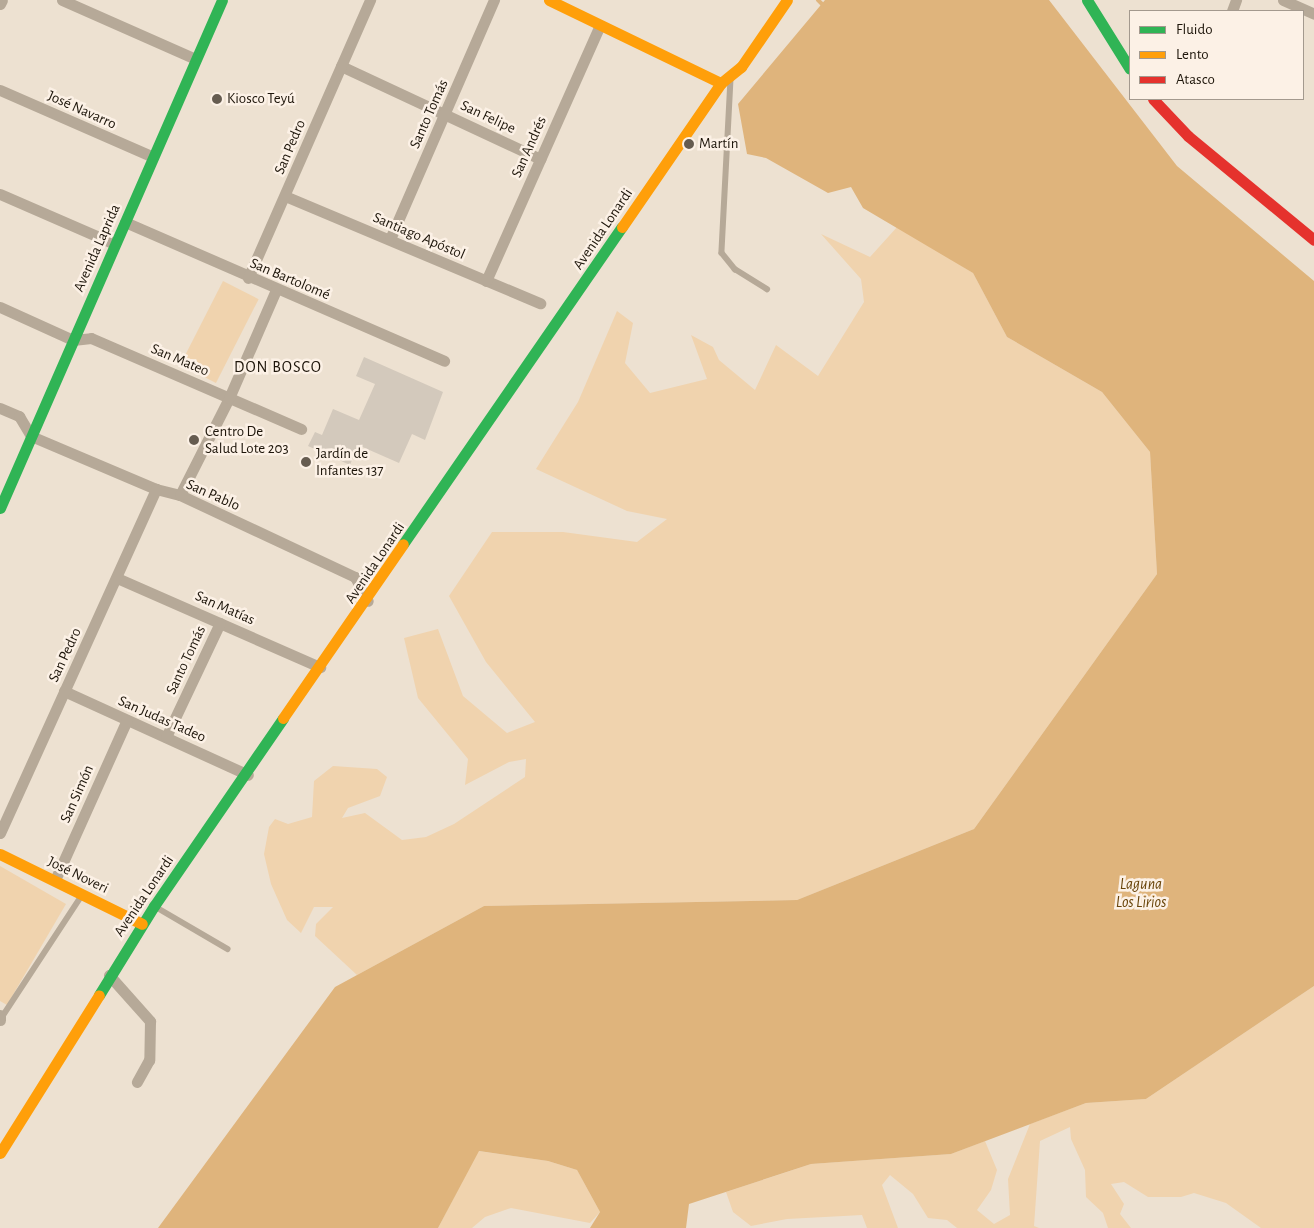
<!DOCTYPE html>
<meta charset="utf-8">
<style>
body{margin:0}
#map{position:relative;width:1314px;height:1228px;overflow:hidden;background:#ede1d1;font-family:"Alegreya Sans",sans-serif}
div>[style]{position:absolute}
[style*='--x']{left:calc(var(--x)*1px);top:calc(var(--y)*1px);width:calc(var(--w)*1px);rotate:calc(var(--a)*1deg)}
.green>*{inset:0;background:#f0d3ae;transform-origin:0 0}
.water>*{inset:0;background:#dfb47c}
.stream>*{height:4px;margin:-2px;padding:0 2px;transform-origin:2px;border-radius:2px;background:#dfb47c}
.building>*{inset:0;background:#d3c9bc}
.lane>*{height:5.5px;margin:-2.75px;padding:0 2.75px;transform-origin:2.75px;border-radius:2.75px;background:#b6a998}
.street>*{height:11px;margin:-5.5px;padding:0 5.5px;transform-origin:5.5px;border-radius:5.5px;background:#b6a998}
.fast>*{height:11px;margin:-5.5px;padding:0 5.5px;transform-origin:5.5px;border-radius:5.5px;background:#30b455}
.slow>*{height:11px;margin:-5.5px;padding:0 5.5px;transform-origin:5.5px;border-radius:5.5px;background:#ff9f0a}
.jam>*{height:11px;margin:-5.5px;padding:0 5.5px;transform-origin:5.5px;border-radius:5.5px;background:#e5322d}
.dots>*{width:14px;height:14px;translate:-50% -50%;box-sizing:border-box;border:2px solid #fcf1e6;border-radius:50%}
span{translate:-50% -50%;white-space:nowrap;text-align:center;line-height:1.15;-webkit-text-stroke:5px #fcf1e6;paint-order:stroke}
.poi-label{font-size:15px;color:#1d150a}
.left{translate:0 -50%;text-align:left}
.street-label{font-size:15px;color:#1d150a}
.neighbourhood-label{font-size:16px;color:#1d150a;letter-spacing:1px}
.water-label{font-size:16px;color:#694409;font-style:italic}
.legend{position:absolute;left:1129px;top:10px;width:175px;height:90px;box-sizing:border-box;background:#fcf1e6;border:1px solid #a3998e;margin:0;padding:6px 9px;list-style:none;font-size:15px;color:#1d150a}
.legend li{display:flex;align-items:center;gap:10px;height:25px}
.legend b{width:25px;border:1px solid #a3998e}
</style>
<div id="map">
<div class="green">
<i style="clip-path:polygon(898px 226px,973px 273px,1007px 337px,1102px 392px,1150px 452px,1157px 574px,974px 829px,797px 900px,484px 906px,357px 975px,315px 936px,316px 924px,333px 907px,314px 907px,301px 933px,287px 920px,271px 884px,264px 854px,269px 827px,275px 819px,288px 824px,312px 817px,314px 781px,333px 766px,377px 769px,387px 777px,380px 796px,348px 808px,342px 818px,365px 813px,402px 840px,426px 837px,454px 824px,525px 777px,526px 759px,509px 762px,465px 785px,468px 759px,418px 698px,404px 638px,438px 629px,463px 696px,507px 733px,535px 722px,486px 662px,449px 596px,492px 532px,563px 532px,637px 542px,667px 519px,627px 511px,536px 469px,578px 402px,617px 311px,633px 323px,625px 363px,650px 393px,707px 379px,691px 335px,713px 347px,719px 360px,755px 390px,776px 345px,818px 376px,864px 302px,861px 279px,821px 234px,870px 257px)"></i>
<i style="left:223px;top:281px;width:40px;height:94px;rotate:27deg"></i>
<i style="clip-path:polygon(0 866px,66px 904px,7px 1005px,0 1001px)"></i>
<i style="clip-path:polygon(1314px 986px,1314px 1228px,1261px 1228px,1226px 1203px,1194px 1193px,1181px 1197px,1148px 1197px,1124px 1182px,1111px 1184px,1124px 1204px,1120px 1214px,1131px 1228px,1108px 1228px,1103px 1213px,1086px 1197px,1085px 1170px,1071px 1139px,1070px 1127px,1040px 1141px,1034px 1226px,1039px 1228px,957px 1228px,947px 1220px,928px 1218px,913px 1194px,890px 1175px,882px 1185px,898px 1228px,867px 1228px,862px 1215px,787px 1219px,751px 1226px,733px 1212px,726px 1192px,811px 1164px,951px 1154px,985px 1141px,997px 1170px,991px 1190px,977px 1210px,994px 1224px,1010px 1215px,1008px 1179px,1030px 1124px,1086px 1103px,1146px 1099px)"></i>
<i style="clip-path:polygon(478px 1151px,548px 1161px,577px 1170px,600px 1212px,590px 1223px,511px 1208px,485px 1217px,472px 1228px,438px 1228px)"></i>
</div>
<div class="water">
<i style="clip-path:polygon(825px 0,1049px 0,1177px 166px,1314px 281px,1314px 986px,1146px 1099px,1086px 1103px,951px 1154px,811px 1164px,689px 1204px,686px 1228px,590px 1228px,600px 1212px,577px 1170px,548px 1161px,479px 1151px,438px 1228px,158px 1228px,335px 987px,484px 906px,797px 900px,974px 829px,1157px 574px,1150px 452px,1102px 392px,1007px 337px,973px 273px,863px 208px,851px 187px,828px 193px,766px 158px,747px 154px,738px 104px)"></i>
</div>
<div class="stream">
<i style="--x:818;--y:0;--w:6;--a:45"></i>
</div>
<div class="building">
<i style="clip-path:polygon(364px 357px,443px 392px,425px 440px,412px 434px,399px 463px,358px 445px,350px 465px,308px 446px,315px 432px,322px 435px,333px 409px,359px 420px,375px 384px,356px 376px)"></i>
</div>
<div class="lane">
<i style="--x:731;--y:79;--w:174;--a:93"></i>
<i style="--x:722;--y:253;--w:21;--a:51"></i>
<i style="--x:735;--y:269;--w:38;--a:32"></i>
<i style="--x:156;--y:907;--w:83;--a:30.3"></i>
<i style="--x:2;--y:1017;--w:146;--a:-56.7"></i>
</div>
<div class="street">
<i style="--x:62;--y:0;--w:146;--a:23.8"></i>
<i style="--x:1283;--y:0;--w:34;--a:24"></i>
<i style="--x:0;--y:4;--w:4;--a:-63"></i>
<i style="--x:1232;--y:11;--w:12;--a:-70"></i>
<i style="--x:341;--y:66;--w:220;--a:25"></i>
<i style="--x:0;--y:90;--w:167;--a:23.6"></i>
<i style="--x:0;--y:194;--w:125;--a:23.5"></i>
<i style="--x:285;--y:196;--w:277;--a:22.8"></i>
<i style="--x:125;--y:222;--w:348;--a:23.5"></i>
<i style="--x:390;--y:239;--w:261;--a:-66.5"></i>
<i style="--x:248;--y:278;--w:304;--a:-66.3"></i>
<i style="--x:486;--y:281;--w:280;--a:-66"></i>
<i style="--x:0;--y:307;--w:80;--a:24.3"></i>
<i style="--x:73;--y:340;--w:18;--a:-6"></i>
<i style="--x:91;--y:338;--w:229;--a:23.4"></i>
<i style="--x:0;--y:408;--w:21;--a:23"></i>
<i style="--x:19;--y:416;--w:23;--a:59"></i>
<i style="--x:31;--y:436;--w:136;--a:23"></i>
<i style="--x:156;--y:489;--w:25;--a:14"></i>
<i style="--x:180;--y:495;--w:193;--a:25.1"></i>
<i style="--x:355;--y:577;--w:27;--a:62"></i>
<i style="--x:180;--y:495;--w:109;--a:-63.2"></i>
<i style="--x:229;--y:398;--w:118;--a:-66.5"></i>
<i style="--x:117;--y:578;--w:222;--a:23.7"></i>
<i style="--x:64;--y:691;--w:202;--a:24.5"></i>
<i style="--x:166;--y:737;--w:126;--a:-64.7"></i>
<i style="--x:0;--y:833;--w:378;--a:-65.6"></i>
<i style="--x:55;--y:880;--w:175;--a:-65.8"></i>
<i style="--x:109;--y:975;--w:62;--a:48.3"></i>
<i style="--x:150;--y:1021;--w:39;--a:91"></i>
<i style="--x:149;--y:1060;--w:25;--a:119"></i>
<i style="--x:0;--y:1015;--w:5;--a:90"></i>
</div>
<div class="fast">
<i style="--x:1087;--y:0;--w:81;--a:58.1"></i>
<i style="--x:0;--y:508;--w:554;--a:-66.39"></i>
<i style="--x:403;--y:544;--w:385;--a:-55.4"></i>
<i style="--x:99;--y:995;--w:105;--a:-58.3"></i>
<i style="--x:154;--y:906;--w:228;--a:-55.5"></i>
</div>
<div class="slow">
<i style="--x:549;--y:0;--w:191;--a:25.8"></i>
<i style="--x:622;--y:227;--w:175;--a:-55.5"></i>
<i style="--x:721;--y:83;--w:26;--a:-39"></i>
<i style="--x:741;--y:67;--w:81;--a:-55.5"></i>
<i style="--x:283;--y:718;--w:211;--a:-55.4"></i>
<i style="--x:0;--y:854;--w:158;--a:26.2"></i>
<i style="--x:0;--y:1153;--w:186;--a:-57.9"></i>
</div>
<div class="jam">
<i style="--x:1153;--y:99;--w:51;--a:46.6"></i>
<i style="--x:1188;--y:136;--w:163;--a:39.5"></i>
</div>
<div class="dots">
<i style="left:217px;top:99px;background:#665c50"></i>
<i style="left:689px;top:144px;background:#665c50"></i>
<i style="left:194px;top:440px;background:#665c50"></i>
<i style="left:306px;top:462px;background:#665c50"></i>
</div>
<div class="poi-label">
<span class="left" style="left:227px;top:99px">Kiosco Teyú</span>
<span class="left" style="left:699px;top:144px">Martín</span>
<span class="left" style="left:205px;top:440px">Centro De<br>Salud Lote 203</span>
<span class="left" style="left:316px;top:462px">Jardín de<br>Infantes 137</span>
</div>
<div class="street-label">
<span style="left:82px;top:110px;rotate:24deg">José Navarro</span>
<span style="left:429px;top:114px;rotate:-66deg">Santo Tomás</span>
<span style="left:488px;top:117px;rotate:25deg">San Felipe</span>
<span style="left:290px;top:147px;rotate:-67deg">San Pedro</span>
<span style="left:529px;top:147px;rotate:-66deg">San Andrés</span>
<span style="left:603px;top:229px;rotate:-56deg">Avenida Lonardi</span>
<span style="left:419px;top:236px;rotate:23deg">Santiago Apóstol</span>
<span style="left:97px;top:248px;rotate:-66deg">Avenida Laprida</span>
<span style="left:290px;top:279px;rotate:23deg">San Bartolomé</span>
<span style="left:180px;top:360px;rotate:23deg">San Mateo</span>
<span style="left:213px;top:495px;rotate:24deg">San Pablo</span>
<span style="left:375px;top:563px;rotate:-56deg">Avenida Lonardi</span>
<span style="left:225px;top:608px;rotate:24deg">San Matías</span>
<span style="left:65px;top:655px;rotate:-65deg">San Pedro</span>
<span style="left:186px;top:660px;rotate:-65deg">Santo Tomás</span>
<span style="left:162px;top:719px;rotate:24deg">San Judas Tadeo</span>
<span style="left:77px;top:794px;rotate:-66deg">San Simón</span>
<span style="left:78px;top:875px;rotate:26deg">José Noveri</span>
<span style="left:144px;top:896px;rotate:-56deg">Avenida Lonardi</span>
</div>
<div class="neighbourhood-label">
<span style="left:278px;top:367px">DON BOSCO</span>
</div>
<div class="water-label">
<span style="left:1141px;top:893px">Laguna<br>Los Lirios</span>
</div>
<ul class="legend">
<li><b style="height:6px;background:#30b455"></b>Fluido</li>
<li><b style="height:6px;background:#ff9f0a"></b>Lento</li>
<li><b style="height:6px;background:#e5322d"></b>Atasco</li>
</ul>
</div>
